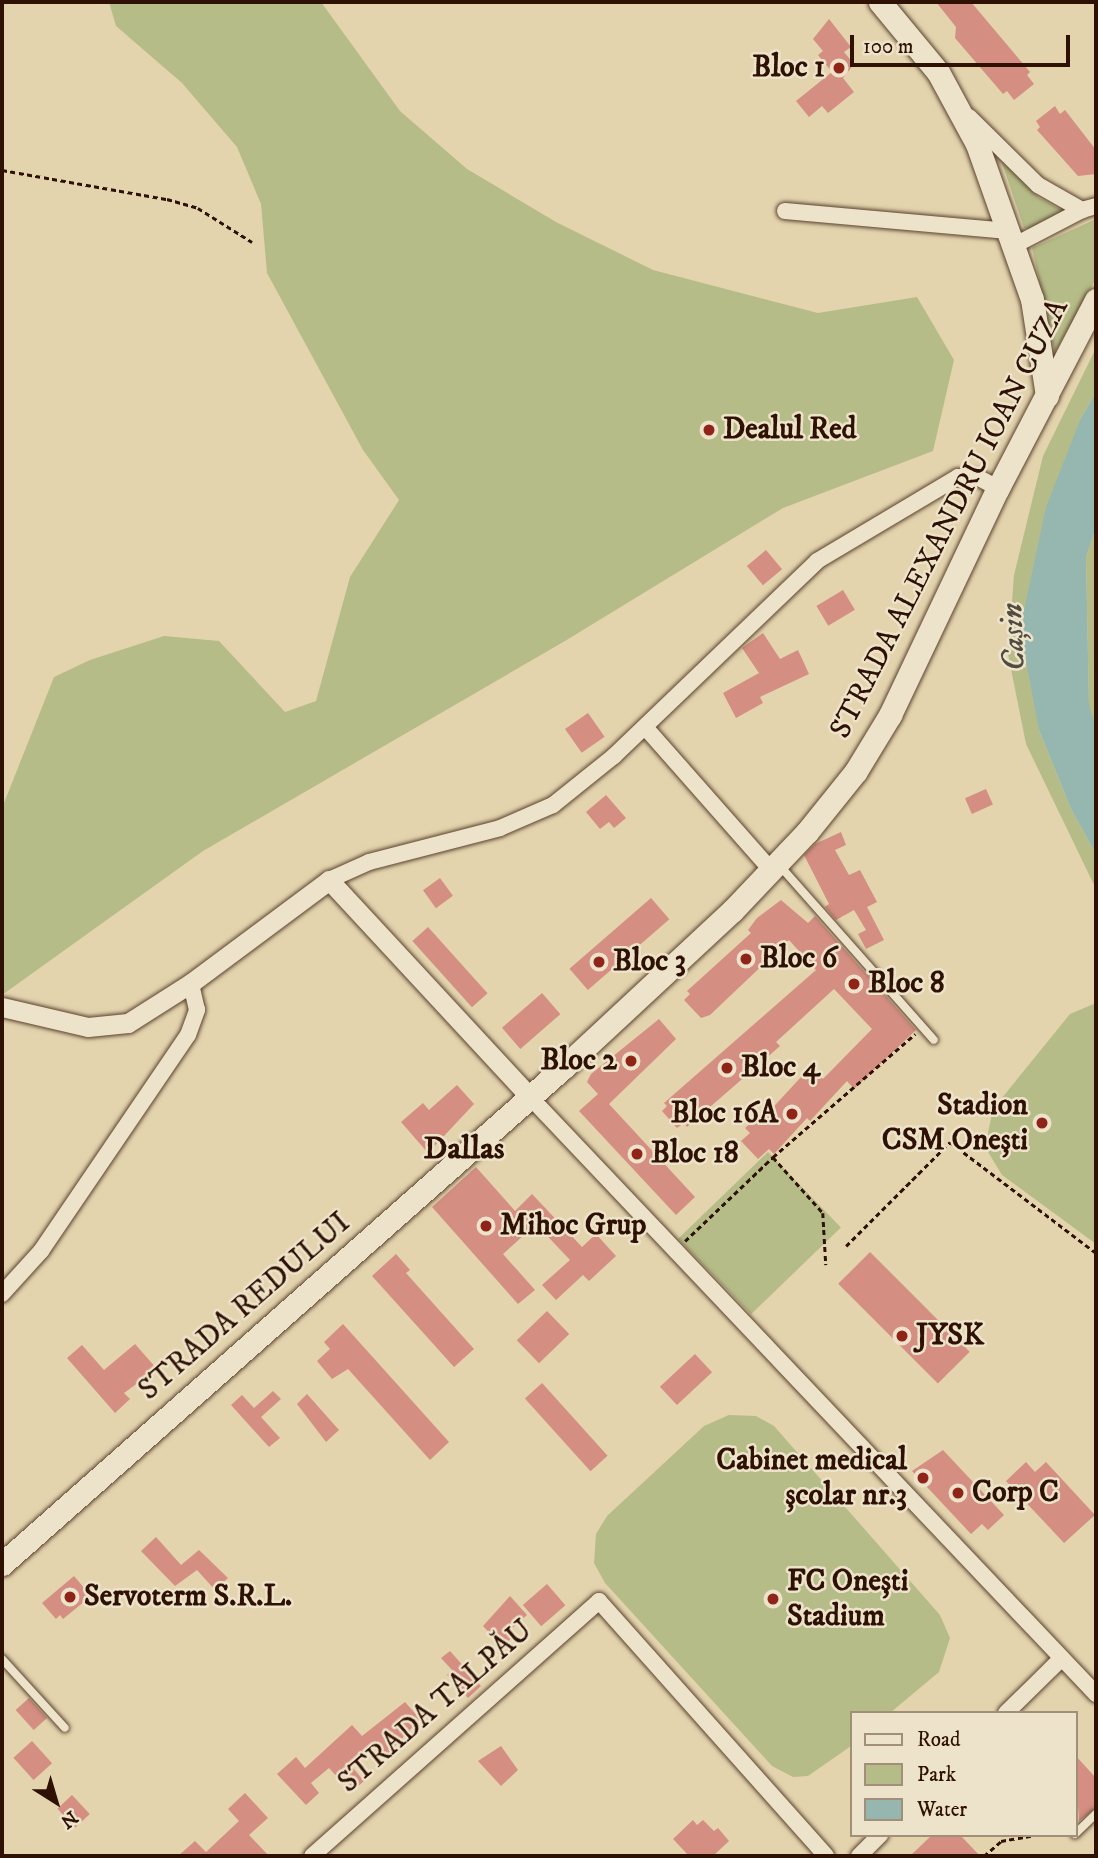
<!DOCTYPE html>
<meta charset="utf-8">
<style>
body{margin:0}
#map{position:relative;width:1098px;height:1858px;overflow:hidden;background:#e3d4ae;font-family:"IM FELL DW Pica",serif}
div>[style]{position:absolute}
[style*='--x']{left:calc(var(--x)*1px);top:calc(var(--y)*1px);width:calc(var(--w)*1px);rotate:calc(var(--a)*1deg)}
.green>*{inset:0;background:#b6bc88;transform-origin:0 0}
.water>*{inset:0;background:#96b7b0}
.building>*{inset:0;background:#d48e82;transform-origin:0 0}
.path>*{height:2.5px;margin-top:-1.25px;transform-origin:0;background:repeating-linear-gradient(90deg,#2e1102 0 5px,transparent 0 8.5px)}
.roads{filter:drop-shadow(0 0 2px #5b422d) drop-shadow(0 0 2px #5b422d)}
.service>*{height:8px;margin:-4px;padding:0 4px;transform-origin:4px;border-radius:4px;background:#ede3ca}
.minor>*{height:16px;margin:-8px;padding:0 8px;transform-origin:8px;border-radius:8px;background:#ede3ca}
.tertiary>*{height:19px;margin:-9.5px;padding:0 9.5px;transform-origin:9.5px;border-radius:9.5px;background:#ede3ca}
.secondary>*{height:23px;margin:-11.5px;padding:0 11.5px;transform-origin:11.5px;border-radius:11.5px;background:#ede3ca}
.dots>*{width:19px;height:19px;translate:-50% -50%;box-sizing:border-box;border:4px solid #ede3ca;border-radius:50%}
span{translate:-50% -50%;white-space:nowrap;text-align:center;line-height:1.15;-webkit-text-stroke:5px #ede3ca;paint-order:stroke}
.poi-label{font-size:30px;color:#2e1102;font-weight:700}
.right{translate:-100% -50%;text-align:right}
.left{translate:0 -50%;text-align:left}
.street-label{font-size:30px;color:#2e1102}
.water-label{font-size:32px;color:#524b3f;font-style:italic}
.neighbourhood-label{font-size:32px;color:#2e1102;font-weight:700}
.frame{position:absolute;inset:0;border:4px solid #2e1102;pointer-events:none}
.legend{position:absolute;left:850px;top:1711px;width:228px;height:126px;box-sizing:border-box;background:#ede3ca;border:2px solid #a18f7a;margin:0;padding:9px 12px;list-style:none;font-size:21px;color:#2e1102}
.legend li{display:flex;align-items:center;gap:14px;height:35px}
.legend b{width:35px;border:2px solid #a18f7a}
.north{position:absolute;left:21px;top:1767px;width:70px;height:70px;-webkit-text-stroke:5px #ede3ca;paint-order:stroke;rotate:143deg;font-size:19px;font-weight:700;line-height:28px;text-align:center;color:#2e1102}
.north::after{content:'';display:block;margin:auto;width:24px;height:32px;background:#2e1102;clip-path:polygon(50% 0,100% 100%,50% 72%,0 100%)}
.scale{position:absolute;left:850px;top:35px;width:220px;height:32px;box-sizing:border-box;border:4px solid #2e1102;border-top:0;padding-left:9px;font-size:21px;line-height:24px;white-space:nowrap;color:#2e1102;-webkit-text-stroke:5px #ede3ca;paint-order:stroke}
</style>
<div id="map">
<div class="green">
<i style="clip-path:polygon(109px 2px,321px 2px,400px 111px,467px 169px,556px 222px,653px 270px,818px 313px,917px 297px,954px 360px,933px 451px,783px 508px,565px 641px,203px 851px,2px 995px,2px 808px,54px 677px,90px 660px,164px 636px,219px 641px,285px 712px,316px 701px,350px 577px,399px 500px,363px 450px,267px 273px,261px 204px,237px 147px,182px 83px,116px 26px)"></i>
<i style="clip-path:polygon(1000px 157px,1038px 197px,1063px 211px,1031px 229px,1024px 228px)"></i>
<i style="clip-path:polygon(1096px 219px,1096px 279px,1055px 352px,1032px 248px)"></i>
<i style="clip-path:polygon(1096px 348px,1096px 392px,1080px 420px,1039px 730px,1071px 809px,1096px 854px,1096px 889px,1026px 744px,1008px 654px,1014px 575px,1043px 456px)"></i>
<i style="clip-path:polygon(1096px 528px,1096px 725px,1089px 706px,1086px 557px)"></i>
<i style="clip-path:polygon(1096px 1003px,1096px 1244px,1002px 1175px,985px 1147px,993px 1109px,1070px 1014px)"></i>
<i style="left:768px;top:1152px;width:105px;height:125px;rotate:46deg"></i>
<i style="clip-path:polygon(729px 1415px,756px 1416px,774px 1426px,940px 1615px,950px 1638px,939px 1672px,890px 1713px,851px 1713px,851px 1746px,808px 1776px,793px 1777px,772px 1766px,605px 1583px,594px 1563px,596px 1534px,607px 1516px,704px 1426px)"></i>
</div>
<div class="water">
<i style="clip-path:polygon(1096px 392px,1096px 528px,1086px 557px,1089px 705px,1096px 725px,1096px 854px,1071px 809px,1039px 730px,1020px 629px,1046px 507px,1080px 420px)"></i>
</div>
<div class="building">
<i style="clip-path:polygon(936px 2px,971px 2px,1030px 72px,1027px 75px,1034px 84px,1014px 100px,1007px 91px,1003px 94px,955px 38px,956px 27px)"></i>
<i style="clip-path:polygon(829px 19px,851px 47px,844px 52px,854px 64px,843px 78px,854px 92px,828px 113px,822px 106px,809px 117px,796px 101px,832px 72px,818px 55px,823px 51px,813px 39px)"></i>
<i style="clip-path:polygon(1055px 106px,1060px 114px,1065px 110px,1096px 150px,1096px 174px,1078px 176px,1037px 130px,1040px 127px,1036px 121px)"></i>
<i style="left:766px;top:550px;width:25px;height:25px;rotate:50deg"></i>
<i style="left:843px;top:590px;width:23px;height:31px;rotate:59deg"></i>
<i style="clip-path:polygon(763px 633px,780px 659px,798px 650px,809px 674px,760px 697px,763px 703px,736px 718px,723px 693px,759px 673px,742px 648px)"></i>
<i style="left:588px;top:713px;width:29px;height:28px;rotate:55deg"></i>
<i style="left:986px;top:789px;width:17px;height:23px;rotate:66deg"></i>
<i style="clip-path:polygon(606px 795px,626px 818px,614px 828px,609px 822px,600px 829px,586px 812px)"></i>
<i style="clip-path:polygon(841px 832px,846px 845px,835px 850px,849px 875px,860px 870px,877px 902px,867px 907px,884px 940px,866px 949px,858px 934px,866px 930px,854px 910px,836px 920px,825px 907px,829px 904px,804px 855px,815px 844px)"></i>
<i style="left:440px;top:878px;width:22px;height:21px;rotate:54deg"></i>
<i style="left:651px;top:898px;width:28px;height:108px;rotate:49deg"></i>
<i style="clip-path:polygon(781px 900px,808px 923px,815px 916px,916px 1030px,854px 1089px,847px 1081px,810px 1121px,807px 1118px,774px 1154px,769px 1149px,758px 1159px,741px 1141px,750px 1133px,745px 1128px,762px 1113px,765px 1116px,802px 1076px,806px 1080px,816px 1071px,823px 1079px,872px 1029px,834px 989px,776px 1042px,780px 1046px,687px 1127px,684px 1123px,677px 1128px,662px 1111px,667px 1106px,664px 1103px,816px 970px,789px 940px,710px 1015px,701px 1018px,684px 1000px,690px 994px,687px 991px,751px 933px,748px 930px,757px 918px)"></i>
<i style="left:428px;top:927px;width:89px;height:21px;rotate:48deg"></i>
<i style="left:542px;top:993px;width:28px;height:53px;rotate:49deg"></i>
<i style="clip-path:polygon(659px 1019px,676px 1039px,609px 1104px,695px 1197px,676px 1215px,579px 1111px,598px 1094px,587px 1082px,591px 1074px)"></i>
<i style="clip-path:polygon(457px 1085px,474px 1104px,428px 1153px,401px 1122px,423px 1103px,429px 1110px)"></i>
<i style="clip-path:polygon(476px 1167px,515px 1211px,532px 1194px,582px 1247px,596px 1234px,616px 1256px,589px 1281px,583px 1275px,556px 1300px,542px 1285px,570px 1260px,536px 1224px,503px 1254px,535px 1290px,518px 1304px,432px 1207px)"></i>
<i style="left:870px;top:1252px;width:141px;height:45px;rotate:45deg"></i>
<i style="clip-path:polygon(396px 1254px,410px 1270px,406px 1273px,474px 1349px,454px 1367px,372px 1276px)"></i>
<i style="left:547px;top:1311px;width:32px;height:42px;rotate:46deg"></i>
<i style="clip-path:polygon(343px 1324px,449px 1442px,430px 1460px,348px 1369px,332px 1379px,317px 1361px,330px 1349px,324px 1342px)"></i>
<i style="clip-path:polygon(135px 1344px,157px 1369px,124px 1393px,130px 1399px,115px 1413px,67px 1358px,82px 1345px,104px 1370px)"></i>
<i style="left:695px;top:1354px;width:25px;height:48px;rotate:47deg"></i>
<i style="left:542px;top:1383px;width:98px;height:23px;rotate:48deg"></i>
<i style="clip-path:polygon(273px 1391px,281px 1399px,261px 1417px,280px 1438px,269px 1447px,231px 1405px,242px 1395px,254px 1408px)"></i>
<i style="clip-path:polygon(307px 1394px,339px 1430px,326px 1442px,297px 1404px)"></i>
<i style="clip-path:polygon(943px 1450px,1004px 1515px,988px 1530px,982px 1524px,971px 1534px,912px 1471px)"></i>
<i style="clip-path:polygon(1026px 1462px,1035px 1472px,1046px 1462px,1095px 1515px,1064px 1543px,1006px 1481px)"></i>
<i style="clip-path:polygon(156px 1537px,181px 1565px,199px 1550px,228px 1578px,215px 1590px,197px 1570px,175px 1586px,141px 1551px)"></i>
<i style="clip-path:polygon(74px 1576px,91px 1596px,63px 1619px,60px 1615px,56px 1619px,42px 1603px)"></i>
<i style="left:547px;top:1584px;width:28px;height:32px;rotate:49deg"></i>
<i style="clip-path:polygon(510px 1596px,527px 1615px,507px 1633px,512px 1638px,502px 1646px,483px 1626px)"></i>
<i style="clip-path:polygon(450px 1651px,481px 1686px,468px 1698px,447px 1675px,452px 1670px,441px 1658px)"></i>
<i style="left:29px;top:1698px;width:27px;height:18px;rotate:48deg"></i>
<i style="clip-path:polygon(405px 1702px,420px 1719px,385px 1757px,376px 1747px,352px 1767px,364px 1781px,351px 1792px,329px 1768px,311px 1783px,319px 1793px,306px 1805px,277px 1774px,296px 1757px,305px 1768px,352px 1725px,362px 1736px)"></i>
<i style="left:32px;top:1741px;width:30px;height:25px;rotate:48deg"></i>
<i style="clip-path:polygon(501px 1746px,518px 1770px,501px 1786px,478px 1761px)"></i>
<i style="clip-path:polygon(1075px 1755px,1096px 1778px,1096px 1808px,1079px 1821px)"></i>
<i style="clip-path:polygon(245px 1793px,268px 1818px,249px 1835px,269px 1856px,178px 1856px,195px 1841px,206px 1852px,239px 1821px,228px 1809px)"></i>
<i style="left:72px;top:1795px;width:26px;height:20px;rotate:47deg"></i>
<i style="clip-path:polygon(693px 1820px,697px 1825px,703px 1820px,714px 1831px,718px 1828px,729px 1841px,713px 1856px,689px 1856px,673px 1839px)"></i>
<i style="clip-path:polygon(932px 1835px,962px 1837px,980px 1856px,910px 1856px)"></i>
</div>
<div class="path">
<i style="--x:2;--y:170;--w:168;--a:10"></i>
<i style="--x:167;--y:199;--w:32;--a:16"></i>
<i style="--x:198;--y:208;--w:64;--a:32.2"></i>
<i style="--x:773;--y:1157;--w:188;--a:-40.9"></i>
<i style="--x:685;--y:1241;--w:122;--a:-43.7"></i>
<i style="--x:773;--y:1157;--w:75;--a:48.2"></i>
<i style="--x:823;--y:1213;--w:52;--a:86.7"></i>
<i style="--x:846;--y:1246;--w:147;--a:-45"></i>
<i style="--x:950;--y:1142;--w:183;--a:37.2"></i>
<i style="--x:984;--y:1856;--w:23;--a:-41"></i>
<i style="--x:1001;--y:1841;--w:35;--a:-10"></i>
</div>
<div class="roads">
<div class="service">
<i style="--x:780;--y:866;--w:232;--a:48.5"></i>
<i style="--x:2;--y:1659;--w:93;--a:47.6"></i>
<i style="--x:1075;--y:1834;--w:29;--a:-44"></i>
</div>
<div class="minor">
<i style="--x:969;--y:117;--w:97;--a:44.6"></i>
<i style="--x:1038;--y:185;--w:51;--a:29.6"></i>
<i style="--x:1082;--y:210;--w:15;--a:-16"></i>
<i style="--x:785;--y:211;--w:227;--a:5.1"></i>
<i style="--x:1015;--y:245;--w:76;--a:-27.6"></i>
<i style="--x:645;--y:727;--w:192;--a:48.6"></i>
<i style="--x:329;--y:880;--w:44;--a:-24.2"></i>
<i style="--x:369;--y:862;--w:135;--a:-14.5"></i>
<i style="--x:500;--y:828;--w:58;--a:-23.5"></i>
<i style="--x:553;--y:805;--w:78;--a:-38.8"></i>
<i style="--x:614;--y:756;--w:281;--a:-43.8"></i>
<i style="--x:817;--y:561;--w:164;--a:-30.8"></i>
<i style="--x:958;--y:477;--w:21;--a:3"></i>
<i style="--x:979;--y:478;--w:21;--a:28"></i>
<i style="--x:530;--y:1097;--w:823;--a:46.53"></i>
<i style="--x:2;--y:1294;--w:58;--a:-47.8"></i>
<i style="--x:41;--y:1251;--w:261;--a:-55.8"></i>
<i style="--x:188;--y:1035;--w:27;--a:-70"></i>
<i style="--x:197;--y:1010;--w:28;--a:-103"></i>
<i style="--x:1006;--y:1713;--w:78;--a:-44.5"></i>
<i style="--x:312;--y:1856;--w:384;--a:-41.6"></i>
<i style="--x:599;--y:1601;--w:341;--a:48.3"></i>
<i style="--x:859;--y:1856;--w:30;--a:-45"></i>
</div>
<div class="tertiary">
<i style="--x:2;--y:1007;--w:88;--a:13.1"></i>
<i style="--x:88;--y:1027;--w:40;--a:-5.7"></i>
<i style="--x:128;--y:1023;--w:75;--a:-32.4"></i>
<i style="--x:191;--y:983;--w:172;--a:-36.7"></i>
<i style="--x:329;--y:880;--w:296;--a:47.2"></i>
</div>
<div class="secondary">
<i style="--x:880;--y:2;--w:91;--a:50.4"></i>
<i style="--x:938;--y:72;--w:82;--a:61.6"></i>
<i style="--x:977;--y:144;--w:164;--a:70.5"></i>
<i style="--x:1032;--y:299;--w:98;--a:81.2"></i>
<i style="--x:2;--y:1564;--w:750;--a:-41.49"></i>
<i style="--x:564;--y:1067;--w:229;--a:-42.9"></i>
<i style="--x:732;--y:911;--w:109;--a:-46.5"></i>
<i style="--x:807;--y:832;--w:78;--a:-51.2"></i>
<i style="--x:856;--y:771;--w:66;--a:-58.7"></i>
<i style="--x:890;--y:715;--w:251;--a:-64.6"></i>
<i style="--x:998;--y:488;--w:212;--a:-62.5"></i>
</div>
</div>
<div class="dots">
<i style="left:839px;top:68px;background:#8f2418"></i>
<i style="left:709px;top:430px;background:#8f2418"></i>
<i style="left:746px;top:959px;background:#8f2418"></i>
<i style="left:599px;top:962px;background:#8f2418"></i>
<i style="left:854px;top:984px;background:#8f2418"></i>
<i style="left:631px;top:1061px;background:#8f2418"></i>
<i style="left:727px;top:1068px;background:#8f2418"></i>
<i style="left:792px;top:1114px;background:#8f2418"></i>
<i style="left:1042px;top:1123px;background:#8f2418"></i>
<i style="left:637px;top:1154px;background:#8f2418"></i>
<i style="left:486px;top:1226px;background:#8f2418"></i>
<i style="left:902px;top:1336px;background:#8f2418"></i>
<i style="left:923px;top:1478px;background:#8f2418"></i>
<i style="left:958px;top:1493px;background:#8f2418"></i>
<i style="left:70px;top:1597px;background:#8f2418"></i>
<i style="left:773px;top:1599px;background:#8f2418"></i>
</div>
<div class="poi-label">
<span class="right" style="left:825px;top:68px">Bloc 1</span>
<span class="left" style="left:723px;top:430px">Dealul Red</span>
<span class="left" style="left:760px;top:959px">Bloc 6</span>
<span class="left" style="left:613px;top:962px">Bloc 3</span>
<span class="left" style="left:868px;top:984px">Bloc 8</span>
<span class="right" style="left:617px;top:1061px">Bloc 2</span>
<span class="left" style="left:741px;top:1068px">Bloc 4</span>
<span class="right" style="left:1028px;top:1123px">Stadion<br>CSM Onești</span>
<span class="right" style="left:778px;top:1114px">Bloc 16A</span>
<span class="left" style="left:651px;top:1154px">Bloc 18</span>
<span class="left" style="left:500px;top:1226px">Mihoc Grup</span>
<span class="left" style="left:916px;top:1336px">JYSK</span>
<span class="right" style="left:907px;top:1478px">Cabinet medical<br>școlar nr.3</span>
<span class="left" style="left:972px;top:1493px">Corp C</span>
<span class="left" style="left:787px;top:1599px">FC Onești<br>Stadium</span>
<span class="left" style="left:84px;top:1597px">Servoterm S.R.L.</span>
</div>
<div class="street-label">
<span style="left:950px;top:519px;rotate:-63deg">STRADA ALEXANDRU IOAN CUZA</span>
<span style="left:245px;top:1307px;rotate:-41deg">STRADA REDULUI</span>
<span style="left:436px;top:1707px;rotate:-41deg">STRADA TALPĂU</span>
</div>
<div class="water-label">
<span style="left:1014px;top:637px;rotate:-92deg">Cașin</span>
</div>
<div class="neighbourhood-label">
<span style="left:464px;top:1149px">Dallas</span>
</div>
<div class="frame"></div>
<ul class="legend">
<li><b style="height:9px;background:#ede3ca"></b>Road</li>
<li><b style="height:19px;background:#b6bc88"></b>Park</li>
<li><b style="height:19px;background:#96b7b0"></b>Water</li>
</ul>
<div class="north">N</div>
<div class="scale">100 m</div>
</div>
